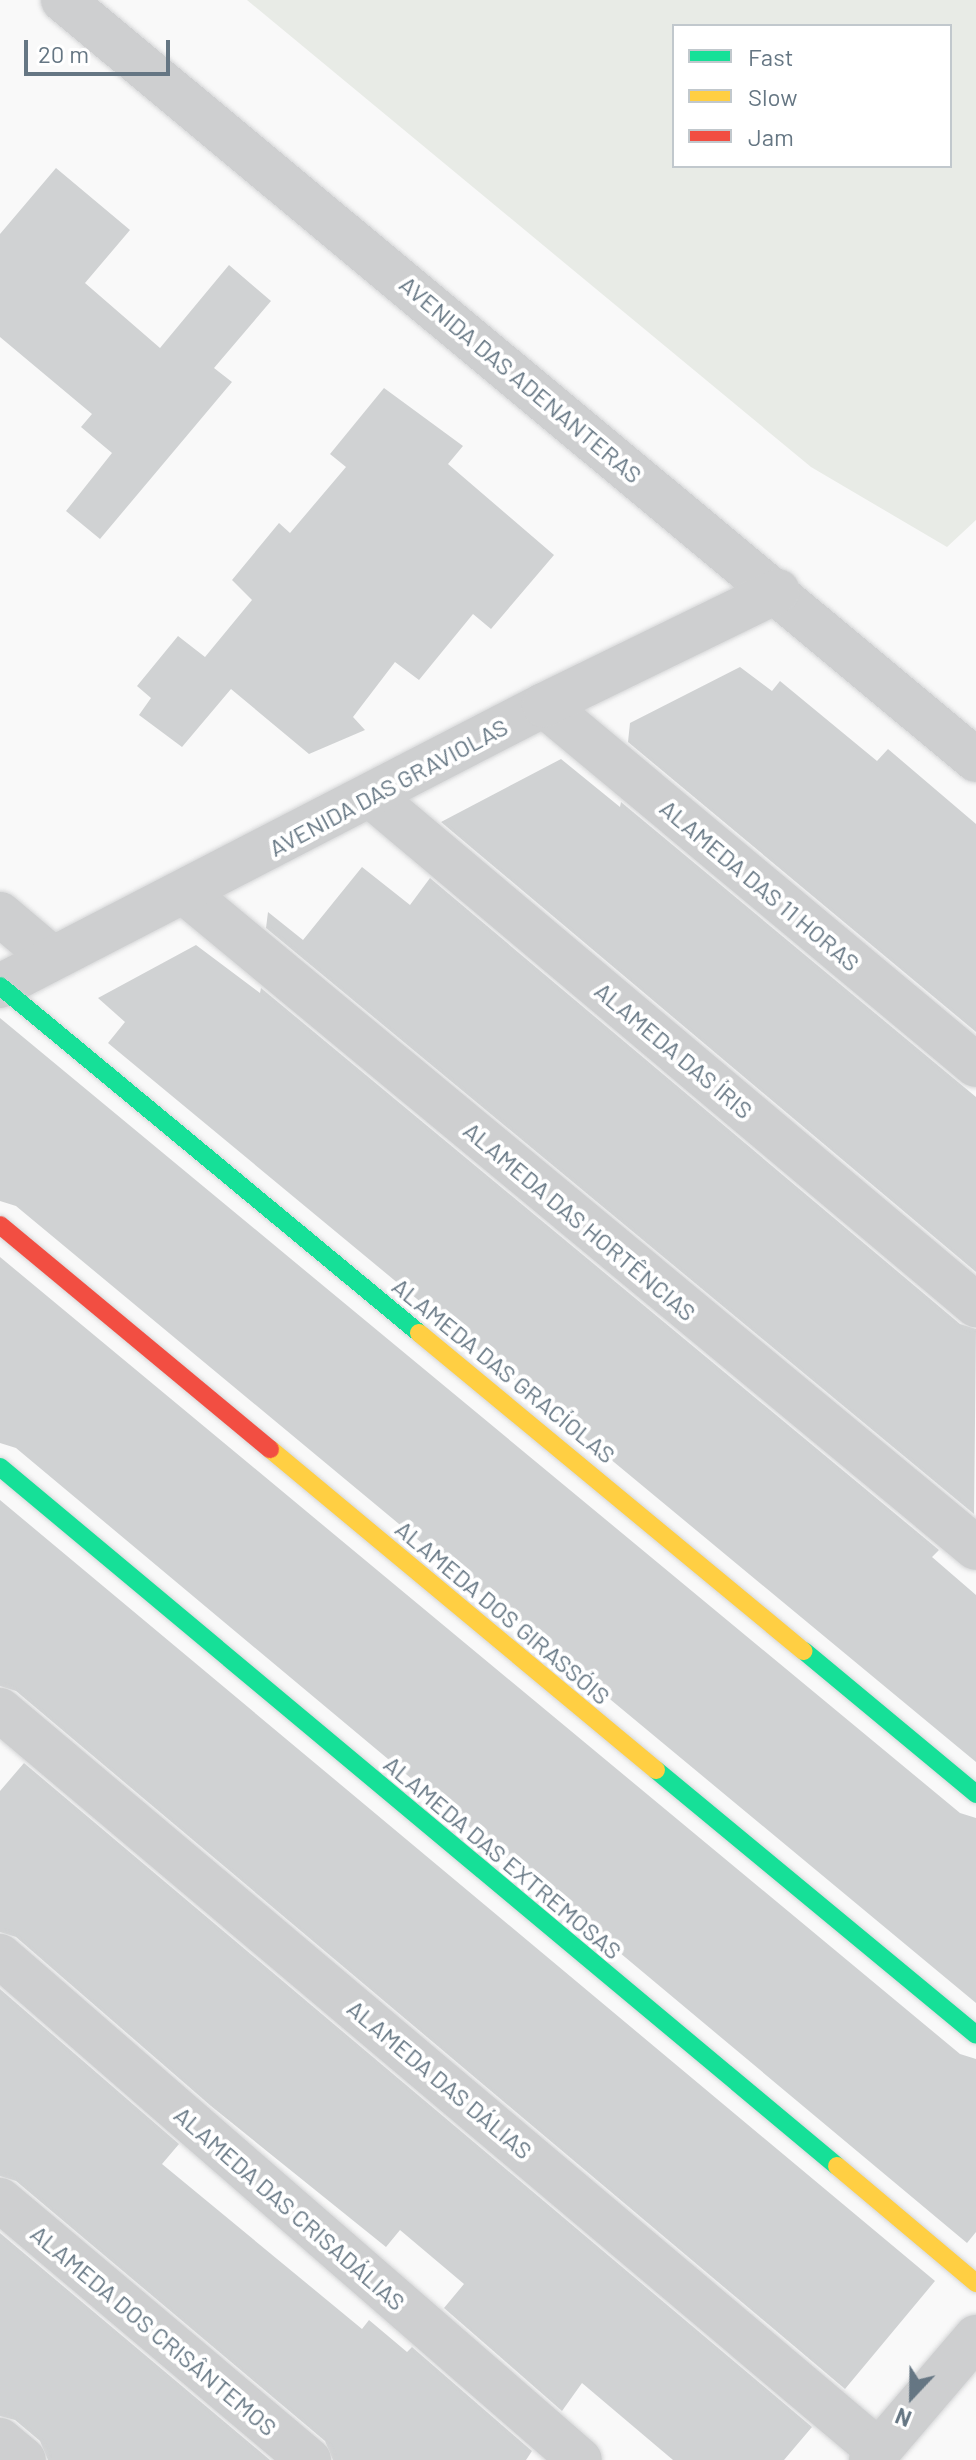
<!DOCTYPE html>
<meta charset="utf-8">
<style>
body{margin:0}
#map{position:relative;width:976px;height:2460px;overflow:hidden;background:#f9f9f9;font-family:Barlow,sans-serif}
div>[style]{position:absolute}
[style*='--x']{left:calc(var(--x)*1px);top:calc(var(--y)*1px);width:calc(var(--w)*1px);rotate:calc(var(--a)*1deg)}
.green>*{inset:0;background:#e8ebe6}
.building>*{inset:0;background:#d0d2d3}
.roads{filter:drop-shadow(0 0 2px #d5d6d7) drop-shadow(0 0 2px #d5d6d7)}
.street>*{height:44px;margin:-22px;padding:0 22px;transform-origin:22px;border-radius:22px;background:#cecfd0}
.fast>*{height:18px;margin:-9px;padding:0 9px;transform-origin:9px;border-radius:9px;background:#16e098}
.slow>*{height:18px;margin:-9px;padding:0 9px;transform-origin:9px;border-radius:9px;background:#ffcf43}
.jam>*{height:18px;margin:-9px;padding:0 9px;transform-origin:9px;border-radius:9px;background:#f24e42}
span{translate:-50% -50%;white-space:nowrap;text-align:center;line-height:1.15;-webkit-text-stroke:8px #fff;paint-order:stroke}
.street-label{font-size:24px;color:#657683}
.legend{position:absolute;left:672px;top:24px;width:280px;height:144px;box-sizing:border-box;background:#fff;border:2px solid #c1c8cd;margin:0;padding:10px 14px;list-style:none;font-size:24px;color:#657683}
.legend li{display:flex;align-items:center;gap:16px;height:40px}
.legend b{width:40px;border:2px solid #c1c8cd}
.north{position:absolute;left:872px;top:2356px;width:80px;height:80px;-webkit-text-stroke:6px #fff;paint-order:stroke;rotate:202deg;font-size:22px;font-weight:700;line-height:32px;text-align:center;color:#657683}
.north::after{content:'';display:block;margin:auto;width:28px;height:36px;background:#657683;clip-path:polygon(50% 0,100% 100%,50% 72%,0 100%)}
.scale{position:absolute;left:24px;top:40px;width:146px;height:36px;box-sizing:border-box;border:4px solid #657683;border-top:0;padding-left:10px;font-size:24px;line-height:28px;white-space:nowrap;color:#657683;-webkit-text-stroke:6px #fff;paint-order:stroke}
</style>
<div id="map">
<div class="green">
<i style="clip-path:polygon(evenodd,247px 0,976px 0,976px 520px,947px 547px,811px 467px,247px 0,674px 26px,950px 26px,950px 166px,674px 166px,674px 26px)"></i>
</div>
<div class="building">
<i style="clip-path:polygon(56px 168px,130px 230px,85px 283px,160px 348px,229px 265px,271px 301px,214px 368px,232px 382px,100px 539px,66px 511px,112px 453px,81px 427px,92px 414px,0 337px,0 234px)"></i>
<i style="clip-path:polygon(384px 388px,463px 446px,448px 464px,554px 555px,491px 629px,473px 614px,419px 680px,395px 662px,353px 717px,365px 730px,309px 754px,231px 689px,182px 747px,139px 715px,151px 698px,137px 686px,178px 636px,205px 657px,252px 600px,232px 580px,279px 523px,290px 533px,346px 467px,330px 454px)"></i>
<i style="clip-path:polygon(740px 667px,772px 691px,780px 681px,877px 761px,888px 749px,976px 824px,976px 1032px,628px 742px,630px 723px)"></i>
<i style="clip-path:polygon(561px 759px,620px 807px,621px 802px,976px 1097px,976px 1272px,441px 822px)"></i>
<i style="clip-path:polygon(362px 867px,410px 905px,430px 878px,960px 1324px,976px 1329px,974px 1514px,266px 928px,268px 912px,303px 940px)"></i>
<i style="clip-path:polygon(196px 945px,260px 993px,261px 988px,939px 1550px,932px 1557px,976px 1595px,976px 1762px,108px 1043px,125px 1022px,98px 998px)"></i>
<i style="clip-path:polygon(0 1018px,960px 1813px,976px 1818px,976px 2003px,16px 1206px,0 1201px)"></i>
<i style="clip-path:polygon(0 1257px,960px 2054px,976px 2059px,976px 2232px,967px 2243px,16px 1448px,0 1443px)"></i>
<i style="clip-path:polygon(0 1500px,935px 2281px,845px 2389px,16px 1691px,0 1686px)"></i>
<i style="clip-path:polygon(24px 1763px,812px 2427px,784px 2460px,673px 2460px,582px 2383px,562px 2411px,444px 2308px,464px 2284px,400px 2230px,386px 2247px,211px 2106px,16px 1937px,0 1932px,0 1791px)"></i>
<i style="clip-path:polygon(0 1989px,179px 2144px,162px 2164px,362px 2329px,369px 2320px,407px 2352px,412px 2347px,532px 2451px,526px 2460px,333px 2460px,325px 2441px,16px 2181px,0 2176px)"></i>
<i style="clip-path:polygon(0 2233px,270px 2460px,48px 2460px,40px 2441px,15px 2420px,0 2416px)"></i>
</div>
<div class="roads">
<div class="street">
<i style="--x:63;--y:0;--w:1188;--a:39.77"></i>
<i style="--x:544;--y:705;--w:562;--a:39.81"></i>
<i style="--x:371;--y:796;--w:791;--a:40.07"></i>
<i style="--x:184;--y:892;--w:1028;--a:39.63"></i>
<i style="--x:0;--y:914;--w:68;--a:40.2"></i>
<i style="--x:0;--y:986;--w:612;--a:-27.32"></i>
<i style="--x:544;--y:705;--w:260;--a:-26"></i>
<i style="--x:0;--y:1710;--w:1150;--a:40.13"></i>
<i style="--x:0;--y:1956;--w:768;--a:40.99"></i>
<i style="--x:0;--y:2200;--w:404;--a:40.1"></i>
<i style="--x:0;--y:2440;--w:31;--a:40"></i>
<i style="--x:871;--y:2460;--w:162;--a:-49.5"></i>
</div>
<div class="fast">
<i style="--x:0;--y:986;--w:544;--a:39.63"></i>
<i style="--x:0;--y:1467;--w:1090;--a:39.87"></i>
<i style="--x:804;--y:1651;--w:224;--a:39.7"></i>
<i style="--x:656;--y:1770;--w:415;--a:39.6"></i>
</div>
<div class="slow">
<i style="--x:419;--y:1333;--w:499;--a:39.6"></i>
<i style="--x:270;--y:1449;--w:502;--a:39.75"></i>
<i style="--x:837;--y:2166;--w:182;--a:40.1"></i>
</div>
<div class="jam">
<i style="--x:0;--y:1225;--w:351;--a:39.7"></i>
</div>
</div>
<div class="street-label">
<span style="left:521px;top:379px;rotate:40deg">AVENIDA DAS ADENANTERAS</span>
<span style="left:388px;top:787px;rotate:-28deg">AVENIDA DAS GRAVIOLAS</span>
<span style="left:760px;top:885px;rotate:40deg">ALAMEDA DAS 11 HORAS</span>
<span style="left:674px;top:1050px;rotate:40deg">ALAMEDA DAS ÍRIS</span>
<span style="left:580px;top:1221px;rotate:40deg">ALAMEDA DAS HORTÊNCIAS</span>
<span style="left:504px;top:1370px;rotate:39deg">ALAMEDA DAS GRACÍOLAS</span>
<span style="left:503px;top:1612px;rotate:40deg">ALAMEDA DOS GIRASSÓIS</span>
<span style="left:503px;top:1857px;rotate:40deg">ALAMEDA DAS EXTREMOSAS</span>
<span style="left:440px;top:2079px;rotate:40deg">ALAMEDA DAS DÁLIAS</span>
<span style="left:290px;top:2208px;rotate:41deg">ALAMEDA DAS CRISADÁLIAS</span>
<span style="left:154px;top:2330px;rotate:40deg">ALAMEDA DOS CRISÂNTEMOS</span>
</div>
<ul class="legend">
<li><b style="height:10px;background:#16e098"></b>Fast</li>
<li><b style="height:10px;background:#ffcf43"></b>Slow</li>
<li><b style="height:10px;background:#f24e42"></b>Jam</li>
</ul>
<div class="north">N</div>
<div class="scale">20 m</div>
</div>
